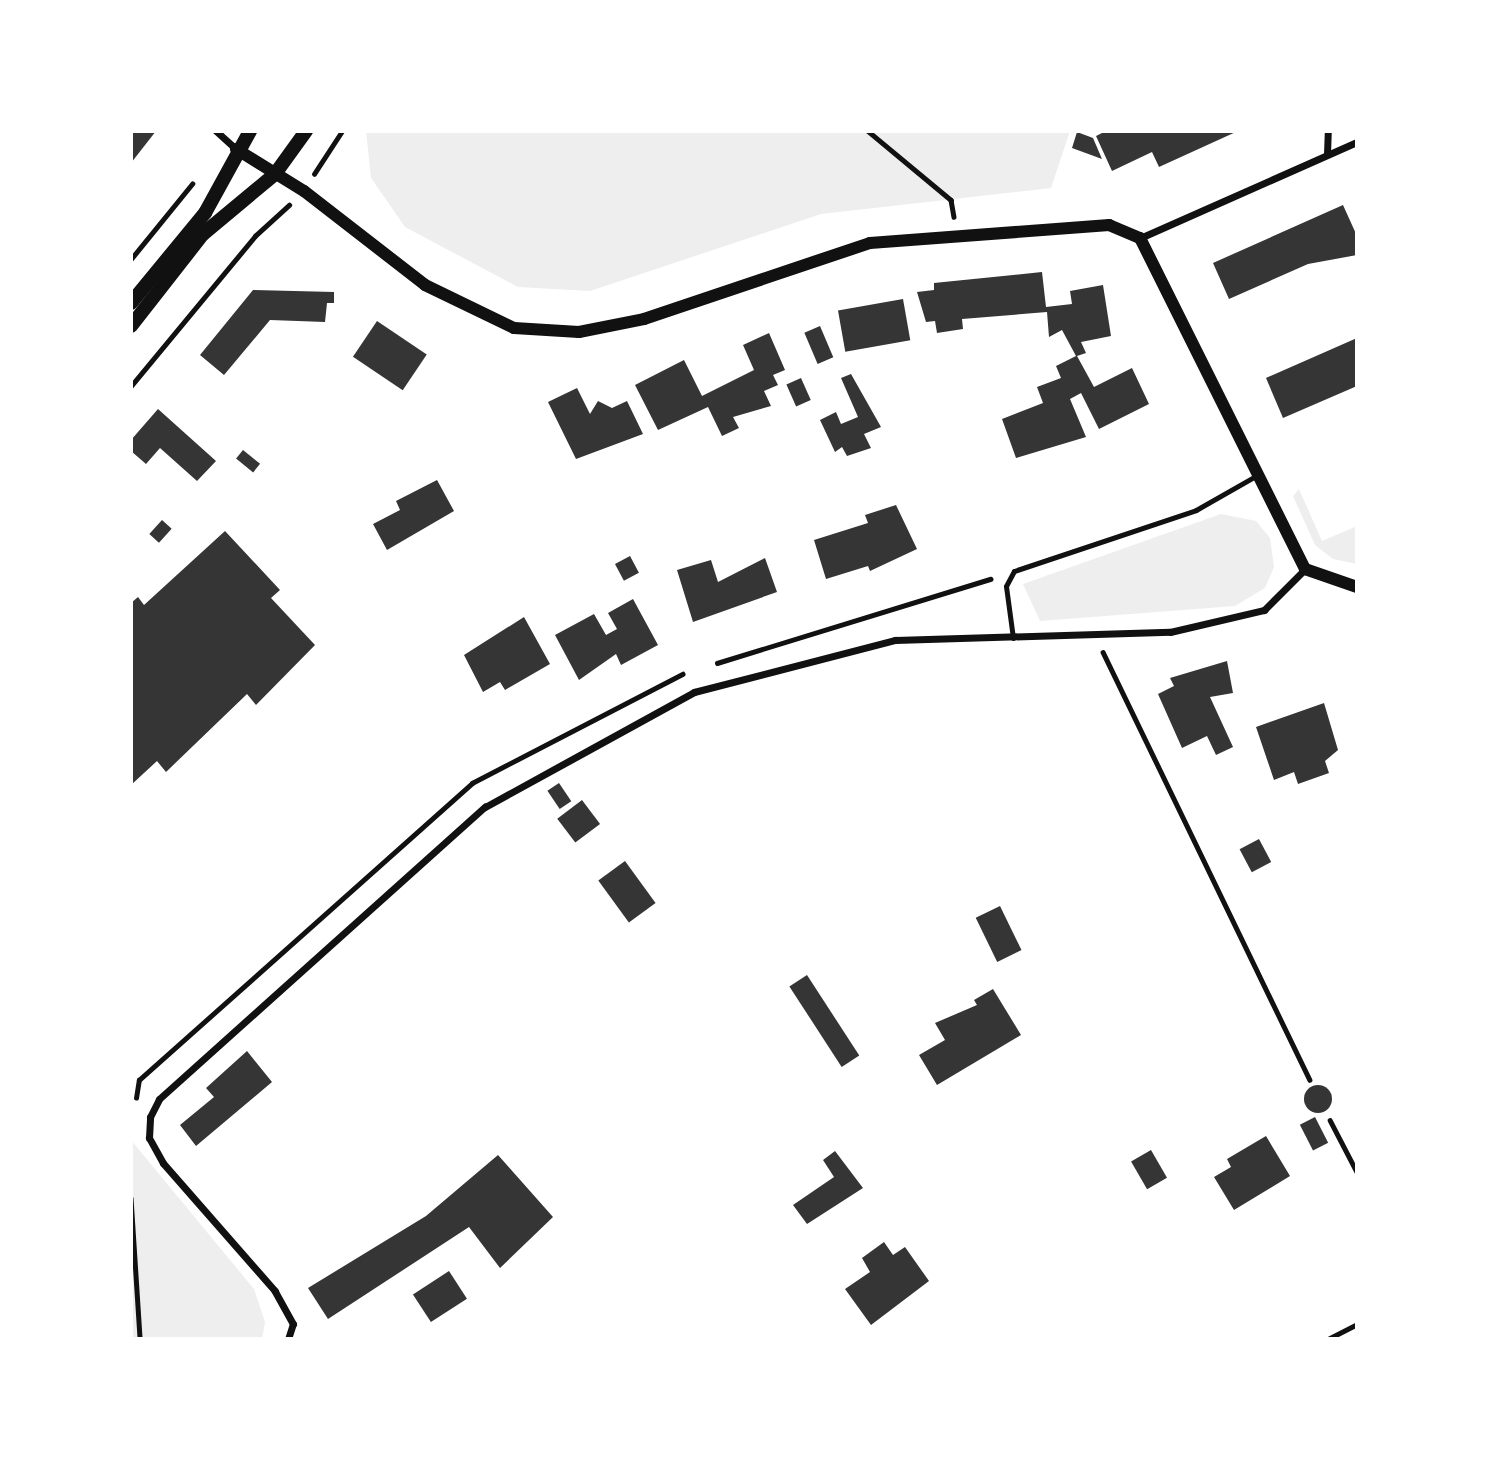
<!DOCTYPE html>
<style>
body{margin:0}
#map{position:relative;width:1488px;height:1470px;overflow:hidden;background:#fff;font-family:"Public Sans",sans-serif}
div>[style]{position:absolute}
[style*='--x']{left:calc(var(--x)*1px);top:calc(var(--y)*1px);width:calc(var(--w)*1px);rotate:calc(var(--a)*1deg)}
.green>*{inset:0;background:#eee}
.building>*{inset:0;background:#353535;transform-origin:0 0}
.round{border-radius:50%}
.path>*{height:4.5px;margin:-2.25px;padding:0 2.25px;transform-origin:2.25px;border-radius:2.25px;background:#111}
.service>*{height:5px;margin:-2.5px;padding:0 2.5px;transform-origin:2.5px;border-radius:2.5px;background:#111}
.minor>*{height:7px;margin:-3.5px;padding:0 3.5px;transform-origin:3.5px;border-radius:3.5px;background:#111}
.tertiary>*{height:12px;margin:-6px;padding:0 6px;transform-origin:6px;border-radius:6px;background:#111}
.secondary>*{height:14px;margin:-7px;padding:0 7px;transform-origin:7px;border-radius:7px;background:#111}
span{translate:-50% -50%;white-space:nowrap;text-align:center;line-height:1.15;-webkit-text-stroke:5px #fff;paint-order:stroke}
.frame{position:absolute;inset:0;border:133px solid #fff;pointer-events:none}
</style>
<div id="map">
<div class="green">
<i style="clip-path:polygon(366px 131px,1070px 131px,1051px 188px,821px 214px,590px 291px,518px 287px,405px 227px,371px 178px)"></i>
<i style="clip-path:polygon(1299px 489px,1322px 541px,1357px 526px,1357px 564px,1333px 559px,1315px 545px,1293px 496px)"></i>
<i style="clip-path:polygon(1221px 514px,1256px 521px,1270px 538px,1274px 567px,1265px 588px,1235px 606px,1040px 621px,1023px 584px)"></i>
<i style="clip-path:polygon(131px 1140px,254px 1289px,265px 1322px,262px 1339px,131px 1339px)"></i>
</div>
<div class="building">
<i style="clip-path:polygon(131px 131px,156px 131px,131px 163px)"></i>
<i style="clip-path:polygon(1106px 131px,1238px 131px,1159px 167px,1152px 152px,1112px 171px,1096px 136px)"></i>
<i style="clip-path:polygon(1077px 132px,1093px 138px,1102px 159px,1072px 148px)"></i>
<i style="clip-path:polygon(1343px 205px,1357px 236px,1357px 255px,1308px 264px,1229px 299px,1213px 263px)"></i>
<i style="clip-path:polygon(1042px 272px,1046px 307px,1072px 304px,1070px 291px,1103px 285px,1111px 336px,1081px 342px,1086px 353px,1077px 356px,1094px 387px,1132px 368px,1149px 404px,1099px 429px,1081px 393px,1070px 399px,1086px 437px,1016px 458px,1002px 419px,1043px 403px,1037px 387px,1061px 378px,1056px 366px,1076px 356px,1062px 330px,1049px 337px,1047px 312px,962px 319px,963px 329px,937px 333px,935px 321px,926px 322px,917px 292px,934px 290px,934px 283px)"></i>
<i style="clip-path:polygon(253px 290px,334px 292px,334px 303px,327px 303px,325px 322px,270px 320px,224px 375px,200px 355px)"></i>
<i style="left:903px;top:299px;width:42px;height:66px;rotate:80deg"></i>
<i style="left:377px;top:321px;width:60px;height:43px;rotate:34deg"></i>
<i style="left:820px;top:326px;width:34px;height:17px;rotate:67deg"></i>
<i style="clip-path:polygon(769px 333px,785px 370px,773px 375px,778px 385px,764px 391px,771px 406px,733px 417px,739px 428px,722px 436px,708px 407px,658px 430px,635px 385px,684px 360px,702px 396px,754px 370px,743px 345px)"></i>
<i style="clip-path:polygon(1357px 338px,1357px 386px,1283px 418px,1266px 378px)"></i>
<i style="clip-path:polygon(851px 374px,881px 427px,864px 434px,871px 448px,847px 456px,842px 447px,835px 452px,820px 420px,836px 412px,841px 424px,858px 417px,841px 378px)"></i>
<i style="left:801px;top:378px;width:24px;height:16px;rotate:66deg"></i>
<i style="clip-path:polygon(577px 388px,590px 414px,598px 401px,612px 408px,627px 401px,643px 434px,576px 459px,548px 402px)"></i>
<i style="clip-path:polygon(158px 409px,216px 461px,197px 481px,160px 448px,146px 464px,131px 451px,131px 440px)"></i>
<i style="left:243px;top:450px;width:22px;height:11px;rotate:39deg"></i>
<i style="clip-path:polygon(437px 480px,454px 511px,387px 550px,373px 524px,400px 510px,396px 501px)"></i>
<i style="clip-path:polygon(896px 505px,917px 549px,870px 571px,868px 566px,826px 579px,814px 540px,868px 523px,865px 515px)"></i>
<i style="left:162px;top:520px;width:13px;height:19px;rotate:42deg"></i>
<i style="clip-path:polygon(225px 531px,280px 590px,271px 598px,315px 645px,256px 705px,247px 694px,166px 772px,157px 761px,131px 785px,131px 603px,138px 597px,144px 605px)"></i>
<i style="left:630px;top:556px;width:19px;height:17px;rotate:62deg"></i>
<i style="clip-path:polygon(765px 558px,777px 592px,693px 622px,677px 570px,711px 560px,718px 582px)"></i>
<i style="clip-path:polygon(633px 599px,658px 645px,621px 665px,616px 654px,579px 680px,555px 635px,594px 614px,606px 635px,617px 629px,608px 613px)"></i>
<i style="clip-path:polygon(524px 617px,550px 664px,505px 690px,500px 682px,483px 692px,464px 655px)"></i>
<i style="clip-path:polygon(1227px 661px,1233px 693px,1210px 697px,1233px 747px,1216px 755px,1207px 736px,1182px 748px,1158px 694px,1174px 686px,1170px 678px)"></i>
<i style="clip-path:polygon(1324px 703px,1338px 750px,1325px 761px,1329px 773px,1298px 784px,1294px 772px,1274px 780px,1256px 727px)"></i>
<i style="left:559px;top:783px;width:22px;height:14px;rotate:56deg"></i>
<i style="left:582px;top:800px;width:30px;height:31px;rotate:53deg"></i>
<i style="left:1259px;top:839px;width:26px;height:22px;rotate:62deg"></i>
<i style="left:625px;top:861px;width:52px;height:33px;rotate:54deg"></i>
<i style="left:1000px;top:906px;width:49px;height:27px;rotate:64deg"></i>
<i style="left:807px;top:975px;width:96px;height:21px;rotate:57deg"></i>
<i style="clip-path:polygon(993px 989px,1021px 1035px,937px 1085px,919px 1055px,945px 1040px,935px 1023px,977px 1005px,974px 1000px)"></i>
<i style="clip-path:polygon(247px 1051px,272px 1082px,196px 1146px,180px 1125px,214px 1097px,206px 1088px)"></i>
<i class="round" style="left:1304px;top:1085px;width:28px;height:28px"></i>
<i style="left:1315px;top:1117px;width:29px;height:17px;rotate:63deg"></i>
<i style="clip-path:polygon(1266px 1136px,1290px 1176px,1234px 1210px,1214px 1177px,1231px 1167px,1227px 1159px)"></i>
<i style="left:1151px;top:1150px;width:32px;height:23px;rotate:60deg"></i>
<i style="clip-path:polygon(835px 1151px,863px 1188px,807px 1224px,793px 1205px,834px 1177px,823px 1160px)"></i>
<i style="clip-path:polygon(498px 1155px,553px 1217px,500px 1268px,469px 1227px,328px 1319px,308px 1288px,426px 1216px)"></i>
<i style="clip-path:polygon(884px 1242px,893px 1255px,905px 1247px,929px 1281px,871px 1325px,845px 1289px,870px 1272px,862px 1258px)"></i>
<i style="left:449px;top:1271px;width:33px;height:43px;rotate:57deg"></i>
</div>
<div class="path">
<i style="--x:868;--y:131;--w:108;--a:39.7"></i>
<i style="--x:951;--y:200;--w:17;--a:80"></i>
<i style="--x:314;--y:174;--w:51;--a:-56.9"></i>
<i style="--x:131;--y:259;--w:97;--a:-50.9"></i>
<i style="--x:131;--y:386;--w:195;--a:-50.4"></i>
<i style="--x:255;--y:236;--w:46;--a:-42.4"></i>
<i style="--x:1103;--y:652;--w:475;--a:64.2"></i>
<i style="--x:717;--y:663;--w:286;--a:-17.1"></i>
<i style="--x:136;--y:1098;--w:18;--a:-81"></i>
<i style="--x:139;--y:1080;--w:446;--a:-41.7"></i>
<i style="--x:472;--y:783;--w:237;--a:-27.4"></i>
<i style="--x:1330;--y:1120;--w:59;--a:62.6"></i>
<i style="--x:131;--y:1198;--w:141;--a:86.3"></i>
<i style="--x:1328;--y:1339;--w:33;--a:-27"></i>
</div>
<div class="service">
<i style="--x:1013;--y:638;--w:52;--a:-97.7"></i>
<i style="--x:1006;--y:586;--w:17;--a:-62"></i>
<i style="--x:1014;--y:571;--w:192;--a:-18.5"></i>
<i style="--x:1196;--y:510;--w:73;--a:-29.7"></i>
</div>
<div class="minor">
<i style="--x:216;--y:131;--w:27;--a:42"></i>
<i style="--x:1327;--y:154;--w:23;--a:-88"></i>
<i style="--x:1140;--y:238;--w:237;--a:-23.9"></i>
<i style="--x:288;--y:1339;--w:16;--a:-72"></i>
<i style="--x:293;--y:1324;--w:38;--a:-119"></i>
<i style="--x:275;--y:1291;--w:170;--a:-131.2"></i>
<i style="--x:163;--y:1163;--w:29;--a:-119"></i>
<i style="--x:149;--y:1138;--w:21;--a:-87"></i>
<i style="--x:150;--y:1117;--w:20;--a:-63"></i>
<i style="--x:159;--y:1099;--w:438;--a:-41.9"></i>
<i style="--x:485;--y:807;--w:239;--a:-28.8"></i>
<i style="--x:694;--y:692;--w:208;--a:-14.5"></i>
<i style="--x:895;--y:640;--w:275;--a:-1.7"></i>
<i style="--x:1170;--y:632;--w:97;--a:-13.2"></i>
<i style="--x:1264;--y:610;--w:58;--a:-45"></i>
</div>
<div class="tertiary">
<i style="--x:236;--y:149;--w:80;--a:31.7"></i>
<i style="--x:304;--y:191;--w:153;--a:37.8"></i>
<i style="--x:425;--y:285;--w:99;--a:25.8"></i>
<i style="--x:514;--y:328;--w:65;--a:3.5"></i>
<i style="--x:579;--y:332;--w:66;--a:-11.3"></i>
<i style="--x:644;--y:319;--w:238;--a:-18.6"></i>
<i style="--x:870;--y:243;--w:240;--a:-4.3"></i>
<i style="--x:1109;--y:225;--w:34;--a:23"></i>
<i style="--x:1140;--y:238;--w:370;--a:63.5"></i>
<i style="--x:1305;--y:569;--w:55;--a:19.1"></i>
</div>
<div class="secondary">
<i style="--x:131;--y:303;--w:117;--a:-50.6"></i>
<i style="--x:205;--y:213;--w:94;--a:-61.2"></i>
<i style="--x:131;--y:326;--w:117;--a:-52"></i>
<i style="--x:203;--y:234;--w:94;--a:-39.8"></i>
<i style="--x:275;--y:174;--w:53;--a:-54.2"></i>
</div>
<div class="frame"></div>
</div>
